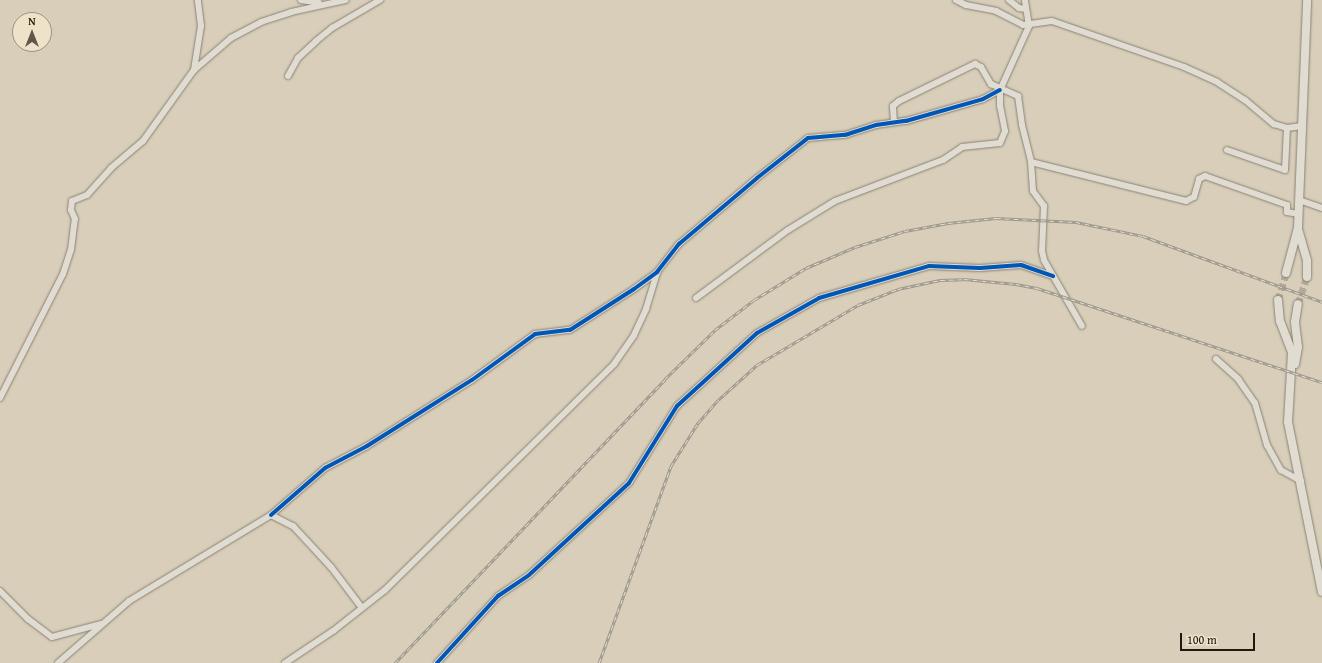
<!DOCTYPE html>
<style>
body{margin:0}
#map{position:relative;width:1322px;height:663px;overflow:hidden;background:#d8ceb9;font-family:"Gentium Book Plus",serif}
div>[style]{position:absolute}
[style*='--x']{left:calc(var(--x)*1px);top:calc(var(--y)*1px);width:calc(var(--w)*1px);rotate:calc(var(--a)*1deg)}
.tertiary-tunnel>*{height:7px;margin-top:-3.5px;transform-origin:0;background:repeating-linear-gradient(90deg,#b3a997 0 7px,transparent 0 10.5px)}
.roads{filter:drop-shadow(0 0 1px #898275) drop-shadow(0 0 1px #898275)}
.minor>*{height:6px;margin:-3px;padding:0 3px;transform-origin:3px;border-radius:3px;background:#e0dcd1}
.secondary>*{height:8px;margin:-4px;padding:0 4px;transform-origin:4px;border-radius:4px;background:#e0dcd1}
.rail>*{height:3px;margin-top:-1.5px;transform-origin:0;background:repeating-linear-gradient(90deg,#eee2c9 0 4.5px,#9c988f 0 9px);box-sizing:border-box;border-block:1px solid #9c988f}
.cycleway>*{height:4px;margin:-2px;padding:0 2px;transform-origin:2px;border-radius:2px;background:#0057b8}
span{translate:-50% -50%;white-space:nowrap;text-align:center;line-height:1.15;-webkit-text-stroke:3.5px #eee2c9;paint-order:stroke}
.north{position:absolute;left:12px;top:12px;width:40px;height:40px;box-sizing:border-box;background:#eee2c9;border:1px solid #9c917e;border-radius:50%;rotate:0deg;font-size:11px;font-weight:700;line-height:16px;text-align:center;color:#20170d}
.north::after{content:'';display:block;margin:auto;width:14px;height:18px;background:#605749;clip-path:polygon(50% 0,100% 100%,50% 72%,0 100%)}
.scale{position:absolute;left:1180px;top:633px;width:75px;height:18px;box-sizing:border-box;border:2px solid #20170d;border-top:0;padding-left:5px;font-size:12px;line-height:14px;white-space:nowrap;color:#20170d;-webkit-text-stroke:3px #eee2c9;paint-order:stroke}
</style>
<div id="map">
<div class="tertiary-tunnel">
<i style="--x:1278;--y:300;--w:28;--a:-73"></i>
<i style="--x:1298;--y:304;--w:28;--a:-72"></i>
</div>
<div class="roads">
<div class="minor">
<i style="--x:301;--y:0;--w:18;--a:9"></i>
<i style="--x:956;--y:0;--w:11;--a:27"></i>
<i style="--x:966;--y:5;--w:31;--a:11"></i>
<i style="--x:996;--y:11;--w:30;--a:27"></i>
<i style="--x:1023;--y:25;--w:29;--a:-8"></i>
<i style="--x:1052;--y:21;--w:140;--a:19.2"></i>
<i style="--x:1184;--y:67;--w:36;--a:24"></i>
<i style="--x:1217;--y:82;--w:33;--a:33"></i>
<i style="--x:1245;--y:100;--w:38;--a:40"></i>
<i style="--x:1274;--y:124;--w:14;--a:17"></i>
<i style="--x:1287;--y:128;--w:15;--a:-8"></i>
<i style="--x:1009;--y:0;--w:13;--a:39"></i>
<i style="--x:1019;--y:8;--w:7;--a:8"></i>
<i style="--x:194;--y:70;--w:45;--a:-81"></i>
<i style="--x:201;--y:26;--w:26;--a:-97"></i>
<i style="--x:288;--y:76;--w:21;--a:-61"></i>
<i style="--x:298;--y:58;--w:25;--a:-43"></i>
<i style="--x:316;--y:41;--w:21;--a:-39"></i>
<i style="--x:332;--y:28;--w:56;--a:-30.3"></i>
<i style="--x:894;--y:122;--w:16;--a:-94"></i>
<i style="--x:893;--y:106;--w:8;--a:-40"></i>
<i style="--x:899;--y:101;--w:85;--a:-26"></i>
<i style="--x:975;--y:64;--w:7;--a:27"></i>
<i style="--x:981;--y:67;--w:20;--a:60"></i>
<i style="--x:991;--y:84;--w:30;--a:24"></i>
<i style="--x:1018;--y:96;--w:29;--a:82"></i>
<i style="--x:1022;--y:125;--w:38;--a:76"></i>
<i style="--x:1031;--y:162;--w:29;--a:86"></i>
<i style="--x:1033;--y:191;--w:19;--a:54"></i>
<i style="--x:1044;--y:206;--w:45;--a:92.5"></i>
<i style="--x:1042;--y:251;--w:9;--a:77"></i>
<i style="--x:1044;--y:260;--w:76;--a:60.1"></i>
<i style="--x:1227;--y:150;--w:61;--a:19"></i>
<i style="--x:1285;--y:170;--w:42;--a:-87.3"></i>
<i style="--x:1031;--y:162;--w:160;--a:14.1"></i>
<i style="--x:1186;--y:201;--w:9;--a:-27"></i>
<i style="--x:1194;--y:197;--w:19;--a:-74"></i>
<i style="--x:1199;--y:179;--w:7;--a:-27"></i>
<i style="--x:1205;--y:176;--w:87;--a:19.5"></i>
<i style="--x:1287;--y:205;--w:7;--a:90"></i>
<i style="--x:1287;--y:212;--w:11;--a:10"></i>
<i style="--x:1299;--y:200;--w:24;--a:19"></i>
<i style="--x:696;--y:298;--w:114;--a:-36.5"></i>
<i style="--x:788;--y:230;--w:55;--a:-31.7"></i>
<i style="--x:835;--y:201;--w:116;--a:-20.8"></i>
<i style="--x:943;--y:160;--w:23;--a:-34"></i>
<i style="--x:962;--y:147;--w:38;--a:-6"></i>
<i style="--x:1000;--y:143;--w:13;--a:-67"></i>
<i style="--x:1005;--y:131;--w:25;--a:-101"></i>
<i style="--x:1000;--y:106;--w:16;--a:-90"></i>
<i style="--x:1000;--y:90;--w:70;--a:-65.6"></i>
<i style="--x:1029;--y:26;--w:26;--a:-99"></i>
<i style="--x:1216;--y:359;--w:30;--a:42"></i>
<i style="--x:1238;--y:379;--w:29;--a:55"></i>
<i style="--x:1255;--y:403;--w:44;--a:74.1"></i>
<i style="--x:1267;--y:445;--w:29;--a:61"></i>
<i style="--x:1281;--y:470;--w:23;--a:29"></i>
<i style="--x:0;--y:398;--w:139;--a:-63.1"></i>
<i style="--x:63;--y:274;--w:25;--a:-72"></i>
<i style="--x:71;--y:250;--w:31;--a:-83"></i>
<i style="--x:75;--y:219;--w:10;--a:-114"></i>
<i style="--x:71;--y:210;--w:9;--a:-84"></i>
<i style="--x:72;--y:201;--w:16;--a:-22"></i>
<i style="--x:87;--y:195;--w:36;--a:-48"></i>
<i style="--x:111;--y:168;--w:42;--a:-40.2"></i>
<i style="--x:143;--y:141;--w:87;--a:-54.3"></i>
<i style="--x:194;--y:70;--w:49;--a:-40.9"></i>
<i style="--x:231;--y:38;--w:34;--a:-28"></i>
<i style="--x:261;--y:22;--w:32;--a:-18"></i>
<i style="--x:291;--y:12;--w:56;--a:-12.3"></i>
<i style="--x:271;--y:515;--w:72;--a:-41"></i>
<i style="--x:325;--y:468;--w:47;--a:-27.6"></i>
<i style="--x:367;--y:446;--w:124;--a:-32.2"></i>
<i style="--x:472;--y:380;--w:78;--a:-36.1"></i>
<i style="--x:535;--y:334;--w:35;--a:-7"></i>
<i style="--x:570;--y:330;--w:76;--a:-32.6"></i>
<i style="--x:634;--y:289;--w:29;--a:-36"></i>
<i style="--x:657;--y:272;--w:36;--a:-52"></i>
<i style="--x:679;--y:244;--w:102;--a:-40.2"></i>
<i style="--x:757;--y:178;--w:65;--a:-38.1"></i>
<i style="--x:808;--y:138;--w:37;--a:-5"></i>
<i style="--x:845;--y:135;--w:33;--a:-18"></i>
<i style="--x:876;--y:125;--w:30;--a:-8"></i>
<i style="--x:906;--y:121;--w:80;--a:-15.9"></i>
<i style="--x:983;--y:99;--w:19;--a:-28"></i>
<i style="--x:0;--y:591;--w:40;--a:45"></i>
<i style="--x:28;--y:619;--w:30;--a:37"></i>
<i style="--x:52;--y:637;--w:51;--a:-14.9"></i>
<i style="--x:58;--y:663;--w:94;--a:-41.1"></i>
<i style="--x:129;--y:601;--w:166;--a:-31.2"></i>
<i style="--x:271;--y:515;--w:25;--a:27"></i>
<i style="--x:293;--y:526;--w:56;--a:47.2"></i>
<i style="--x:331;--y:567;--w:51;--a:52.9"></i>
<i style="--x:285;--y:663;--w:58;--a:-33.7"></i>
<i style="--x:333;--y:631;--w:66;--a:-38.3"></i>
<i style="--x:385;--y:590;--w:322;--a:-44.6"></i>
<i style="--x:614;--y:364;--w:35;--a:-55"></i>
<i style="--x:634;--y:335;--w:29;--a:-65"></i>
<i style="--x:646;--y:309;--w:39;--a:-73"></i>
<i style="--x:437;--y:663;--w:91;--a:-47.7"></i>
<i style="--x:498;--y:596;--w:37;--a:-34"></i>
<i style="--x:529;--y:575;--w:136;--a:-42.6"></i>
<i style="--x:629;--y:483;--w:91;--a:-58.1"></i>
<i style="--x:677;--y:406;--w:108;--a:-42.4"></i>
<i style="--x:757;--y:333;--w:71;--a:-29.4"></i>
<i style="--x:819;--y:298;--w:115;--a:-16.2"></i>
<i style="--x:929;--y:266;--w:51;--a:2.2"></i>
<i style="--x:980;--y:268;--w:41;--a:-4.2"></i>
<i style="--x:1021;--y:265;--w:34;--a:19"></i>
</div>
<div class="secondary">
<i style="--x:1298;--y:229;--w:33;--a:74"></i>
<i style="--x:1307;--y:261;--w:16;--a:90"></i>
<i style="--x:1286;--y:273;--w:47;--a:-75.1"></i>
<i style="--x:1298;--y:228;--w:228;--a:-87.7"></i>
<i style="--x:1278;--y:300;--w:21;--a:85"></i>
<i style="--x:1280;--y:321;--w:34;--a:69"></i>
<i style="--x:1292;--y:353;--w:69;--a:93.3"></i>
<i style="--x:1288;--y:422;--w:173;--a:78.7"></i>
<i style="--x:1295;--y:364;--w:17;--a:-80"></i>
<i style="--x:1298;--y:347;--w:25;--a:-97"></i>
<i style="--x:1295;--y:322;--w:18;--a:-81"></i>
</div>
</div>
<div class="rail">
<i style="--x:395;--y:663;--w:392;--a:-46.4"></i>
<i style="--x:665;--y:379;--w:70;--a:-44.4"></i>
<i style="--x:715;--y:330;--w:49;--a:-37.6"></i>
<i style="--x:754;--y:300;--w:61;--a:-31.6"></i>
<i style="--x:806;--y:268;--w:53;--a:-23.2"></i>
<i style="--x:855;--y:247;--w:52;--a:-17.7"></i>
<i style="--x:905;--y:231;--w:44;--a:-10.5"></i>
<i style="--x:948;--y:223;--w:48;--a:-5.9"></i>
<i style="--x:996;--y:218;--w:80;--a:2.9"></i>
<i style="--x:1076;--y:222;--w:68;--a:11.8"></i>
<i style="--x:1143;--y:236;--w:191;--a:20.2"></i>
<i style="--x:599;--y:663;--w:210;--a:-69.9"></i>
<i style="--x:671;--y:466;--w:51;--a:-57.9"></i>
<i style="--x:698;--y:423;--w:28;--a:-49"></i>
<i style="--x:716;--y:402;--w:55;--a:-42.1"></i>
<i style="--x:757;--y:365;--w:117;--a:-30.7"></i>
<i style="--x:858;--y:305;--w:43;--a:-21.8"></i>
<i style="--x:898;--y:289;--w:43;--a:-12.1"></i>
<i style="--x:940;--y:280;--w:24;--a:-2"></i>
<i style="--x:964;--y:279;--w:52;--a:5.5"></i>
<i style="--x:1016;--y:284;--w:21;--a:11"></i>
<i style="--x:1037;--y:288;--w:300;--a:18.3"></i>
</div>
<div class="cycleway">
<i style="--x:271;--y:515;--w:72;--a:-41"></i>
<i style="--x:325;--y:468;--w:47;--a:-27.6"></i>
<i style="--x:367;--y:446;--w:124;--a:-32.2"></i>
<i style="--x:472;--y:380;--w:78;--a:-36.1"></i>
<i style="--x:535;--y:334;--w:35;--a:-7"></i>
<i style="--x:570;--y:330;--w:76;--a:-32.6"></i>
<i style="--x:634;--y:289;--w:29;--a:-36"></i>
<i style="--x:657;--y:272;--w:36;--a:-52"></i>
<i style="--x:679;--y:244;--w:102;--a:-40.2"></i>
<i style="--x:757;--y:178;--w:65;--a:-38.1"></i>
<i style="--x:808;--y:138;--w:37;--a:-5"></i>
<i style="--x:845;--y:135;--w:33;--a:-18"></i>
<i style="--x:876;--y:125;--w:30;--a:-8"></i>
<i style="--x:906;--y:121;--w:80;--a:-15.9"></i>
<i style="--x:983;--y:99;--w:19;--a:-28"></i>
<i style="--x:437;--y:663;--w:91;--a:-47.7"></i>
<i style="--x:498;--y:596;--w:37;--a:-34"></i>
<i style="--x:529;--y:575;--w:136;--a:-42.6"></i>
<i style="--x:629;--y:483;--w:91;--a:-58.1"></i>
<i style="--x:677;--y:406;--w:108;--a:-42.4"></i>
<i style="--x:757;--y:333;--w:71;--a:-29.4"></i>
<i style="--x:819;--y:298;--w:115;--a:-16.2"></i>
<i style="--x:929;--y:266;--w:51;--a:2.2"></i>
<i style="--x:980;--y:268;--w:41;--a:-4.2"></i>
<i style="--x:1021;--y:265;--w:34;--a:19"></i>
</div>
<div class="north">N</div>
<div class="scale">100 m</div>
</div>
